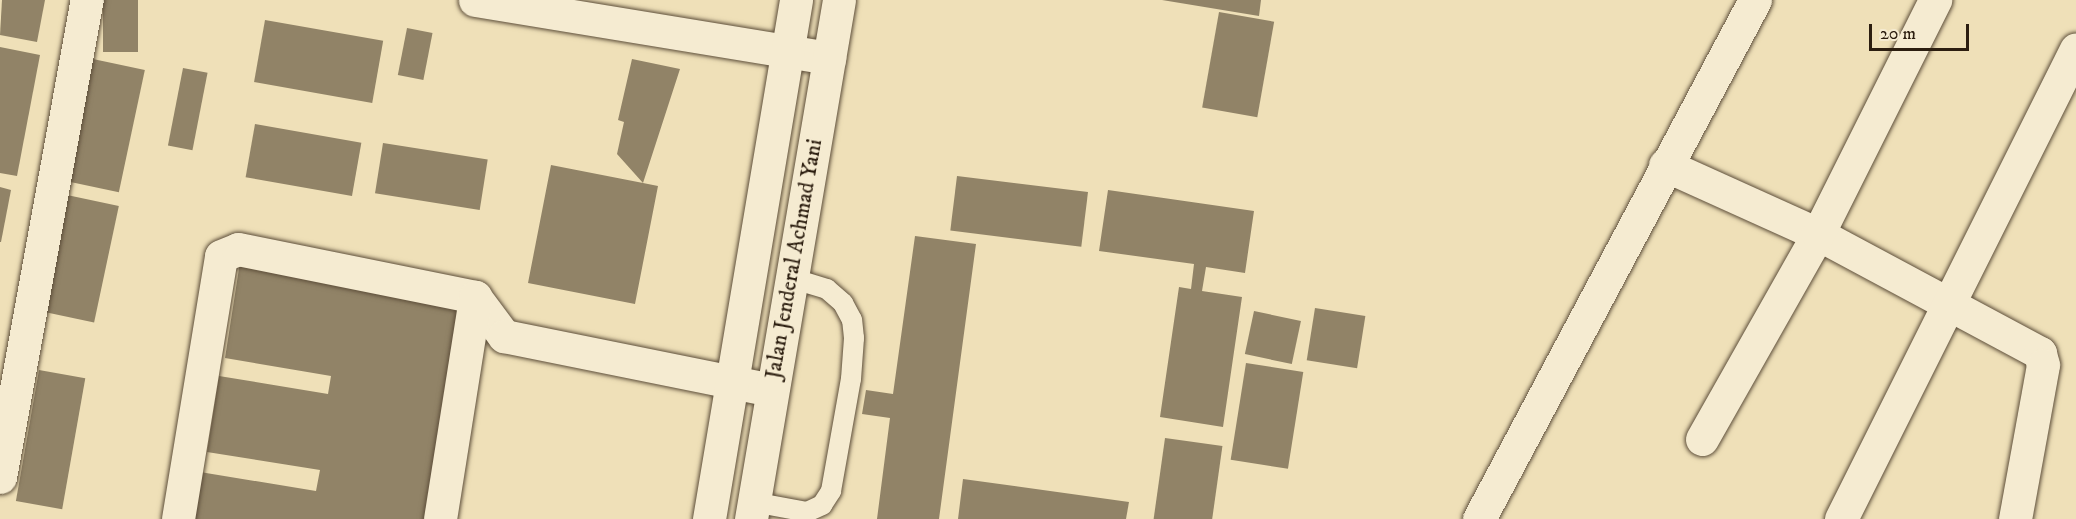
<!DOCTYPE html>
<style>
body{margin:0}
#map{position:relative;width:2076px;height:519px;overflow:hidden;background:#efe0b8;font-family:"IM FELL DW Pica",serif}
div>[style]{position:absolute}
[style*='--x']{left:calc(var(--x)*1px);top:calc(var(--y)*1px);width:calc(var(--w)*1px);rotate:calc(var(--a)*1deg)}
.building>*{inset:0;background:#918367;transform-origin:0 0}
.roads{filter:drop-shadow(0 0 2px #5d4e3a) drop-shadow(0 0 2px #5d4e3a)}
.service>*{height:20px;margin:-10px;padding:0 10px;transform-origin:10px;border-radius:10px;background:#f5ebd1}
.minor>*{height:33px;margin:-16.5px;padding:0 16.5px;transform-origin:16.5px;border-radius:16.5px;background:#f5ebd1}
.secondary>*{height:33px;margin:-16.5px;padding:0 16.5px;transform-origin:16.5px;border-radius:16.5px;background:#f5ebd1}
span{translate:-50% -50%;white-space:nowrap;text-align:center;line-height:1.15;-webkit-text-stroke:4.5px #f5ebd1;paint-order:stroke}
.street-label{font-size:22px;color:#2c1e10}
.scale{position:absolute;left:1869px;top:24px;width:100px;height:27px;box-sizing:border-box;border:3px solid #2c1e10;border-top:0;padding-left:8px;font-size:18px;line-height:21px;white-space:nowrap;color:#2c1e10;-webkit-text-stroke:4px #f5ebd1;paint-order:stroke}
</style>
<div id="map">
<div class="building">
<i style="clip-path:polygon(2px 0,45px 0,37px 42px,0 35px)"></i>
<i style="left:103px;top:0;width:35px;height:52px"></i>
<i style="clip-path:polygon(1162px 0,1261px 0,1259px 16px)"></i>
<i style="left:1219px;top:12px;width:56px;height:97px;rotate:10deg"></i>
<i style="left:265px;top:20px;width:120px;height:63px;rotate:10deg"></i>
<i style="left:407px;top:28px;width:26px;height:48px;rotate:11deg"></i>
<i style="clip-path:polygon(0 47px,40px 55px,17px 176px,0 173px)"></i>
<i style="left:93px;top:59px;width:53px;height:125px;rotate:12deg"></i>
<i style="clip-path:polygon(632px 59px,680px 69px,643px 183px,658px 186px,635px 304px,528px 283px,551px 165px,643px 183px,617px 154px,624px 122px,618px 120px)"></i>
<i style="left:183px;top:68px;width:25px;height:79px;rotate:11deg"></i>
<i style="left:255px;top:124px;width:108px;height:54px;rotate:10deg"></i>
<i style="left:383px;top:143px;width:106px;height:51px;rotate:9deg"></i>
<i style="left:957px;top:176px;width:132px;height:55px;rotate:7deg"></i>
<i style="clip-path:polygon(0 187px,11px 190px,1px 242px,0 242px)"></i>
<i style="clip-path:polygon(1108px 190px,1254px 211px,1245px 273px,1206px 267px,1202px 291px,1242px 297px,1223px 427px,1160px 417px,1179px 287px,1191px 289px,1194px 264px,1099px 251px)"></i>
<i style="left:67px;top:195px;width:53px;height:119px;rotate:12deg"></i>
<i style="clip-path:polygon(915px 236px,976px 244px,939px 519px,877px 519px,890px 418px,862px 414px,866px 390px,893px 394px)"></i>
<i style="clip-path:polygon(240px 262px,461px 299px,426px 519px,193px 519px,200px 472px,316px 491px,320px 470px,207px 452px,219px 376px,328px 394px,331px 376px,225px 358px)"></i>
<i style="left:1315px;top:308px;width:51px;height:53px;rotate:9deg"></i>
<i style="left:1254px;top:311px;width:48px;height:44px;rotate:12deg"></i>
<i style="left:1246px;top:363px;width:58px;height:98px;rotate:9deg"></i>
<i style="left:39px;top:370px;width:47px;height:133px;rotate:10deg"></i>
<i style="left:1165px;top:438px;width:58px;height:82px;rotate:8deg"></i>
<i style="clip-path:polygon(963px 479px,1129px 502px,1126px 519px,958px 519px)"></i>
</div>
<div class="roads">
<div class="service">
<i style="--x:753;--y:502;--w:55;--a:10.5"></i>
<i style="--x:807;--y:512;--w:17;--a:-25"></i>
<i style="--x:822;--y:505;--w:17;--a:-57"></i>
<i style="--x:831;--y:491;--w:114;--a:-79.9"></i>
<i style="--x:851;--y:379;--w:41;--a:-85.8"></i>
<i style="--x:854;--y:338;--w:18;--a:-96"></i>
<i style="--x:852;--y:320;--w:19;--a:-118"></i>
<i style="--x:843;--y:303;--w:21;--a:-139"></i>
<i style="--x:827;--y:289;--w:39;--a:-163"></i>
</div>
<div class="minor">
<i style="--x:475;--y:0;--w:359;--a:9.3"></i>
<i style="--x:1665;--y:165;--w:168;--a:24.3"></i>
<i style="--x:1818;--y:234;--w:252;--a:28.2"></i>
<i style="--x:2040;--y:353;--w:12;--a:76"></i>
<i style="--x:2043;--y:365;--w:157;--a:100.3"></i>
<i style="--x:1702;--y:439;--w:236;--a:-60.5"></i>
<i style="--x:1818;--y:234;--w:262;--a:-63.4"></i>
<i style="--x:0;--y:477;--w:485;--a:-79.7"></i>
<i style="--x:178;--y:519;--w:266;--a:-80.7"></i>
<i style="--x:221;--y:256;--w:18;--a:-22"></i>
<i style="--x:238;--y:249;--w:242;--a:11.4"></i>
<i style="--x:475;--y:297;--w:49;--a:53.4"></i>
<i style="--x:504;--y:336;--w:273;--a:11.4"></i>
<i style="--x:440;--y:519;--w:225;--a:-81"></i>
<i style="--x:1479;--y:519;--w:588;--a:-62"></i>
<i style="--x:1841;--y:519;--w:525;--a:-63.43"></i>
</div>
<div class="secondary">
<i style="--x:709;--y:519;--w:526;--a:-80.48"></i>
<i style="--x:751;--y:519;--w:526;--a:-80.38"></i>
</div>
</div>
<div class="street-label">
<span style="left:794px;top:259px;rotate:-80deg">Jalan Jenderal Achmad Yani</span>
</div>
<div class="scale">20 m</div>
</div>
